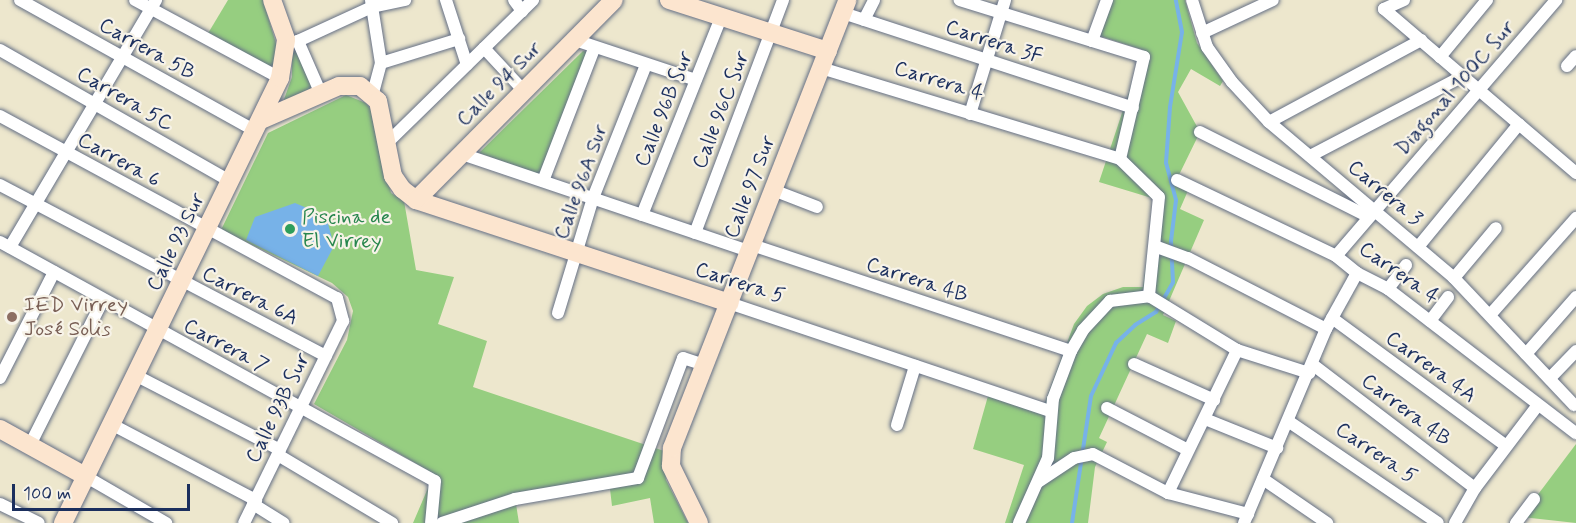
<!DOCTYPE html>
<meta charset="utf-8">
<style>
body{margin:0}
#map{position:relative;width:1576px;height:523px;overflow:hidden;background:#ede7cd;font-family:Mynerve,sans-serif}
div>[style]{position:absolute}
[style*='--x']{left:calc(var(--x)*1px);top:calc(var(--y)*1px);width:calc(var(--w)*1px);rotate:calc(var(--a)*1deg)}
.green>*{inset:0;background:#96ce80}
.water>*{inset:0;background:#77b2e8}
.stream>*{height:4px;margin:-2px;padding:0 2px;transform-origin:2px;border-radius:2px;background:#77b2e8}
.roads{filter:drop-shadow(0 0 2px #646f85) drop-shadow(0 0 2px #646f85)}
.street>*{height:12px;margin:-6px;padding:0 6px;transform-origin:6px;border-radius:6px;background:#fff}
.secondary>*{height:18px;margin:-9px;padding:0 9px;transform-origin:9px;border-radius:9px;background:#fce5cf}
.dots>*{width:16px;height:16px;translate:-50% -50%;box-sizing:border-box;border:3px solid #f7f3e8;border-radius:50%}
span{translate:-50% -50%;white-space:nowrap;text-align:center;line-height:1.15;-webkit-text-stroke:4.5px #f7f3e8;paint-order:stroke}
.street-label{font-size:21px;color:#1b2f5e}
.leisure-label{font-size:21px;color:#27864d}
.left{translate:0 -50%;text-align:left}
.education-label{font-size:21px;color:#785e54}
.scale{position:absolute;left:12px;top:484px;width:178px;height:27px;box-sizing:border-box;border:3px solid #1b2f5e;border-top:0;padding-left:8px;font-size:18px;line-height:21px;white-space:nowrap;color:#1b2f5e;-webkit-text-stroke:4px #f7f3e8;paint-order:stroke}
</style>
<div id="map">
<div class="green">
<i style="clip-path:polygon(228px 0,263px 0,278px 50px,273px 71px,207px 35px)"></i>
<i style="clip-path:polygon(1111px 0,1185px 0,1197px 43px,1223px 81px,1220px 86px,1191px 69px,1178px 92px,1200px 132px,1177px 179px,1190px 186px,1180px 209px,1204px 220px,1163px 315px,1176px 321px,1168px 343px,1147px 334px,1099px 438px,1107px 442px,1095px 467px,1088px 523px,1005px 523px,1024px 465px,973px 449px,988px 396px,1041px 413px,1074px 324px,1087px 306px,1103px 294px,1123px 287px,1143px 287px,1155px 199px,1099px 182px,1143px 50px,1100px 36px)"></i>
<i style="clip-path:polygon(297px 48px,315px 90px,282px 105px,292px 77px,292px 50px)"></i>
<i style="clip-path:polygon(583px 51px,588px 52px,541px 175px,479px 153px)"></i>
<i style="clip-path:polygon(346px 95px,366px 103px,372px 111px,391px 193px,404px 201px,416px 270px,454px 277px,438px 324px,487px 341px,473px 387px,664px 451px,666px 480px,688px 523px,654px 523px,650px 498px,612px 506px,610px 489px,516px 504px,519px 523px,413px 523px,434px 474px,314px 404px,347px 340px,353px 311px,348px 297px,332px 283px,221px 230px,268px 133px)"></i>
<i style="clip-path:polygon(1576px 444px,1576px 523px,1521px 517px)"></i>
</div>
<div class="water">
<i style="clip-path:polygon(295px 203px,326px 216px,334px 246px,318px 276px,246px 240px,255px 217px)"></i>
</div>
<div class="stream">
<i style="--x:1072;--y:523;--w:128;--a:-81.5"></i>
<i style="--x:1091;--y:396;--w:59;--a:-64.7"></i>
<i style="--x:1116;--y:343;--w:26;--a:-43"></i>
<i style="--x:1135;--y:325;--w:25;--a:-32"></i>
<i style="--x:1156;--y:312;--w:34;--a:-60"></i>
<i style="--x:1173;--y:282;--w:41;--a:-92.8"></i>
<i style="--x:1171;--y:241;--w:41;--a:-83"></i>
<i style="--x:1176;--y:200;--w:38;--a:-105"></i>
<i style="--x:1166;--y:163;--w:56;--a:-85.9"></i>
<i style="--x:1170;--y:107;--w:76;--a:-80.9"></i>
<i style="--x:1182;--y:32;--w:33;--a:-101"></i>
</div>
<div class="roads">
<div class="street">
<i style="--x:20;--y:0;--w:269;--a:29.1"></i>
<i style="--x:135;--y:0;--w:165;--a:28.3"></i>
<i style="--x:371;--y:0;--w:64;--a:81"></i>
<i style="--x:381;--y:63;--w:31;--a:105"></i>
<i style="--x:446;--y:0;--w:68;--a:72.1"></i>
<i style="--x:514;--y:0;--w:14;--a:54"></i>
<i style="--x:1192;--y:0;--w:49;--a:72.3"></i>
<i style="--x:1207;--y:47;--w:43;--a:54.5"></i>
<i style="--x:1232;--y:82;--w:54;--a:47.2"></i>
<i style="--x:1269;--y:122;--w:242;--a:40.1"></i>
<i style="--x:1454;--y:278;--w:175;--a:46.6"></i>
<i style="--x:1404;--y:0;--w:22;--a:156"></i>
<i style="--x:1384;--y:9;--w:253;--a:40.5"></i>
<i style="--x:843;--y:13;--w:305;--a:18.1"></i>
<i style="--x:864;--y:20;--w:22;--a:-63"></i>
<i style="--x:1202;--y:33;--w:78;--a:-24.9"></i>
<i style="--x:575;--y:40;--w:127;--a:18.3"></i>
<i style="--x:1092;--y:41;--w:44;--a:-69.9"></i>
<i style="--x:484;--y:48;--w:59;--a:47.1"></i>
<i style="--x:0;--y:50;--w:266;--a:29.7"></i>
<i style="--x:1440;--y:57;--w:74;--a:-50.5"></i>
<i style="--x:381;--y:63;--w:82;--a:-17.1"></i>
<i style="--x:1567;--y:66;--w:13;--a:-48"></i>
<i style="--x:821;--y:68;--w:313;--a:16.9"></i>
<i style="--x:1120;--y:159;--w:105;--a:-76.8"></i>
<i style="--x:1144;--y:57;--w:193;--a:-162.8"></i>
<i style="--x:321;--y:94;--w:58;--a:-113.5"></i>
<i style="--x:298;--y:41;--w:81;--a:-24.7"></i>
<i style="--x:372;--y:7;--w:34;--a:-12"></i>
<i style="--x:970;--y:114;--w:119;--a:-72.9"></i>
<i style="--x:0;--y:116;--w:383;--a:28.4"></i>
<i style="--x:337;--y:298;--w:24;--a:75"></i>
<i style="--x:343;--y:321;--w:225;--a:116.1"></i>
<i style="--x:1269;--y:122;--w:173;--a:-28.3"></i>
<i style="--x:1200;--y:132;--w:189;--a:26.7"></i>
<i style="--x:386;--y:144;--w:206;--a:-44.4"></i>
<i style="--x:462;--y:154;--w:303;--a:18.7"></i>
<i style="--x:1310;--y:156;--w:173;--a:-27.6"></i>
<i style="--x:1120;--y:159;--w:54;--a:44.3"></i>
<i style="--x:1159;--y:197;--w:100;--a:95.8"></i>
<i style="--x:1177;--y:180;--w:176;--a:25.5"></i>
<i style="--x:1336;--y:256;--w:27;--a:39"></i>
<i style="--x:1357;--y:273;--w:35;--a:27"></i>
<i style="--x:1388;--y:289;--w:237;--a:37.5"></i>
<i style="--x:543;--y:181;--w:142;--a:-68.9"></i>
<i style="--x:0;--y:185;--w:368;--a:27.7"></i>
<i style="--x:773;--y:190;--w:47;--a:21.1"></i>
<i style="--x:642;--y:215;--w:213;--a:-68.2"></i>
<i style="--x:695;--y:233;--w:249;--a:-69.3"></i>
<i style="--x:0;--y:242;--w:496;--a:28.8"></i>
<i style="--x:435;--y:481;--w:42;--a:95.4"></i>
<i style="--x:752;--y:245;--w:336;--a:18.4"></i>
<i style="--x:10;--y:247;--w:287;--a:-59.4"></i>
<i style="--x:1157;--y:247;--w:33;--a:20"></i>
<i style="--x:1188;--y:258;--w:155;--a:27.2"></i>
<i style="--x:1418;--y:247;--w:159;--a:-50.6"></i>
<i style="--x:1336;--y:256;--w:338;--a:-49.3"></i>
<i style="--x:1454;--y:278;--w:65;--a:-50"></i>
<i style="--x:1388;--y:289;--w:30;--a:-53"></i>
<i style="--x:729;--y:303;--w:339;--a:18.6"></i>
<i style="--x:558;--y:313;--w:120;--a:-73.1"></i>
<i style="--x:593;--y:198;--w:143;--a:-68.3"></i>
<i style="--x:1490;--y:315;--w:130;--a:-48.4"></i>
<i style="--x:1332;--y:318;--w:216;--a:36.3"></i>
<i style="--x:1430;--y:321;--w:30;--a:-53"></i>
<i style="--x:1526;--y:354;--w:76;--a:-48.7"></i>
<i style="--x:1134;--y:364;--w:88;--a:24.2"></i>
<i style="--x:1312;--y:364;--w:205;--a:37.3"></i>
<i style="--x:135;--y:375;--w:163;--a:27.3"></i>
<i style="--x:1551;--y:377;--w:36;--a:-46"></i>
<i style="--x:0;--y:378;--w:119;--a:-63"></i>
<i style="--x:1107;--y:408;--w:91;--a:27.4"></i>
<i style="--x:1205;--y:419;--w:78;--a:21.9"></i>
<i style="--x:1288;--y:421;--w:181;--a:34.2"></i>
<i style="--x:111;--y:424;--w:164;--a:27.7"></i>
<i style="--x:897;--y:425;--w:62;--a:-73"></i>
<i style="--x:30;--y:445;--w:162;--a:-63.3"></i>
<i style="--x:278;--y:455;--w:133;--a:30.8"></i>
<i style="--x:85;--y:476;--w:94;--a:30.1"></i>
<i style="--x:1263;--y:479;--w:78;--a:34.5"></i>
<i style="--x:1038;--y:482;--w:43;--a:-33.7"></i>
<i style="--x:1074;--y:458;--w:19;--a:-12"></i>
<i style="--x:1093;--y:454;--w:85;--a:27.5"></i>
<i style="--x:1168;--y:493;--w:83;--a:14.7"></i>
<i style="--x:1168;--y:493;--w:159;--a:-64.2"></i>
<i style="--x:0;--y:504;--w:43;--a:26"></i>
<i style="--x:253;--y:504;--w:36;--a:32"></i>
<i style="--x:442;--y:523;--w:77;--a:-18.2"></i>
<i style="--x:515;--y:499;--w:125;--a:-9.7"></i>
<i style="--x:638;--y:478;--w:128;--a:-69.4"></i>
<i style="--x:683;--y:358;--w:23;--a:18"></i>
<i style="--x:1019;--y:523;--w:71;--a:-66"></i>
<i style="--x:1048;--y:458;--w:59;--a:-85.2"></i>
<i style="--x:1053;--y:399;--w:51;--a:-69.4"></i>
<i style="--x:1071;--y:351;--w:24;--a:-60"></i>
<i style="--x:1083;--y:330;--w:40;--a:-47"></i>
<i style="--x:1110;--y:301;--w:39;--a:-7"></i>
<i style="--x:1149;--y:296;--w:103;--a:31.5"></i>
<i style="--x:1237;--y:350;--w:76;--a:17.7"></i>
<i style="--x:1244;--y:523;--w:211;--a:-67.1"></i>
<i style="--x:1326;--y:329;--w:64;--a:-61"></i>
<i style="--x:1455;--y:523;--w:40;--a:-60.3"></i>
<i style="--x:1475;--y:488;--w:104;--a:-52.8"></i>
<i style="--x:1516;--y:523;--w:30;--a:-53"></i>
</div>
<div class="secondary">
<i style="--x:669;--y:0;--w:167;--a:17.8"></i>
<i style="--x:261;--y:120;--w:85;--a:-23.6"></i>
<i style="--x:339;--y:86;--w:21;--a:0"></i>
<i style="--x:360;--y:86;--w:23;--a:40"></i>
<i style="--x:378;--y:101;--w:76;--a:78.7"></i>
<i style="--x:393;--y:176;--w:16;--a:55"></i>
<i style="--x:402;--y:189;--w:18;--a:38"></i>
<i style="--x:416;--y:200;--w:330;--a:18.2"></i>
<i style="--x:416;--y:200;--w:281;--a:-45.3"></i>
<i style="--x:0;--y:429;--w:97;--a:28.9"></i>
<i style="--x:63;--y:523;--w:495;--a:-64"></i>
<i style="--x:280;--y:78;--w:39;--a:-81"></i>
<i style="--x:286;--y:39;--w:41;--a:-109.7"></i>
<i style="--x:699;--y:523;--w:64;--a:-116.2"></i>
<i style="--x:671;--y:466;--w:18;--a:-87"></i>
<i style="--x:672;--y:448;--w:481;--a:-68.6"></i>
</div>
</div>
<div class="dots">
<i style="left:290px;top:229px;background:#2e9e5b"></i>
<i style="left:12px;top:317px;background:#8d6e63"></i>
</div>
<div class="street-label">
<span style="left:994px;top:42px;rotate:18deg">Carrera 3F</span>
<span style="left:147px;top:49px;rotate:29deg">Carrera 5B</span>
<span style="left:939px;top:81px;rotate:17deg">Carrera 4</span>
<span style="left:499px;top:84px;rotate:-45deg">Calle 94 Sur</span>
<span style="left:1455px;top:88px;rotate:-49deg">Diagonal 100C Sur</span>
<span style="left:125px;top:99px;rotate:30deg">Carrera 5C</span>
<span style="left:664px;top:109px;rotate:-68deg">Calle 96B Sur</span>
<span style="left:721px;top:110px;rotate:-69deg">Calle 96C Sur</span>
<span style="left:119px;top:160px;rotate:29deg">Carrera 6</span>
<span style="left:581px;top:182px;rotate:-70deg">Calle 96A Sur</span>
<span style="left:750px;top:187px;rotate:-69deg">Calle 97 Sur</span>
<span style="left:1385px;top:193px;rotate:40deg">Carrera 3</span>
<span style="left:176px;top:242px;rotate:-64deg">Calle 93 Sur</span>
<span style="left:1399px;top:273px;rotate:35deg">Carrera 4</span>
<span style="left:917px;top:280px;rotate:18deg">Carrera 4B</span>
<span style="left:740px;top:283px;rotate:18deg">Carrera 5</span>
<span style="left:250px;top:296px;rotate:27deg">Carrera 6A</span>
<span style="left:226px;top:346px;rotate:28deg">Carrera 7</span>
<span style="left:1431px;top:367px;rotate:36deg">Carrera 4A</span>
<span style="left:278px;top:408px;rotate:-64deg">Calle 93B Sur</span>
<span style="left:1406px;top:410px;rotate:37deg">Carrera 4B</span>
<span style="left:1376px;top:453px;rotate:34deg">Carrera 5</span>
</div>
<div class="leisure-label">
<span class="left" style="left:302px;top:229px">Piscina de<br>El Virrey</span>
</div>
<div class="education-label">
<span class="left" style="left:24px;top:317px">IED Virrey<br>José Solis</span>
</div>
<div class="scale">100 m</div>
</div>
